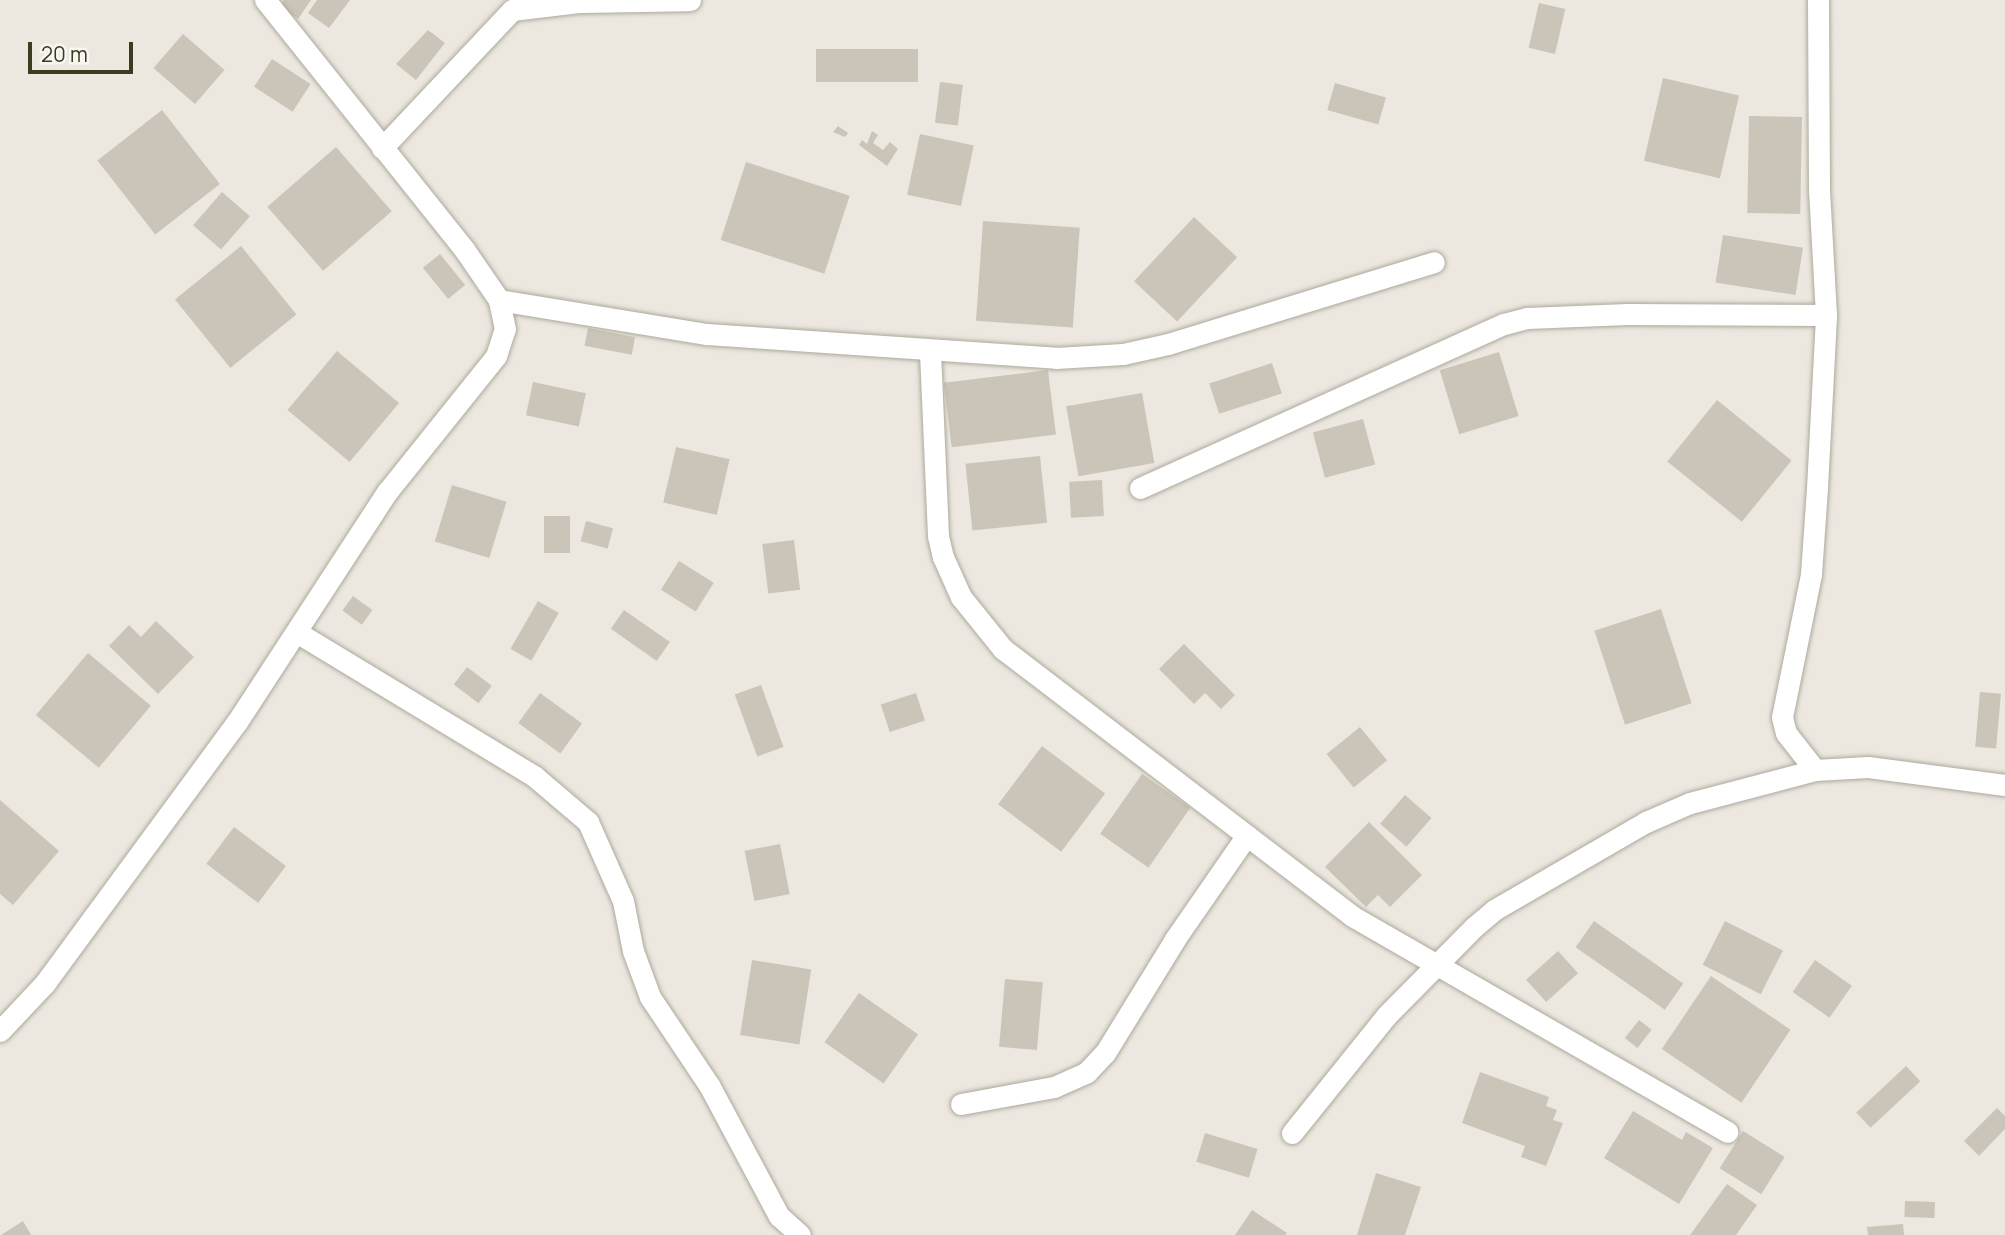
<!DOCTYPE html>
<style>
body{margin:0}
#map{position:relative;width:2005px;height:1235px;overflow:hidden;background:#ece8e0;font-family:Manrope,sans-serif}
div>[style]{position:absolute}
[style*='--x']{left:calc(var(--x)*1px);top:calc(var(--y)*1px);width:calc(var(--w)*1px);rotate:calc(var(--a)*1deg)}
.building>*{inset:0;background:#cac5b8;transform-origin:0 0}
.roads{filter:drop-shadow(0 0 2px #ada99b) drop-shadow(0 0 2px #ada99b)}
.minor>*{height:21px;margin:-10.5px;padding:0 10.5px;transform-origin:10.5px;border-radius:10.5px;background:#fff}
span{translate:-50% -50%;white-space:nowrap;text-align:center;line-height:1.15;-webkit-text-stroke:5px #f8f6f1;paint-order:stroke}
.scale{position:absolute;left:28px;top:42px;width:105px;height:32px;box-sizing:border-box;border:4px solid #3d3a20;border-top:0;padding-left:9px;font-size:21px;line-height:24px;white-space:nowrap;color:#3d3a20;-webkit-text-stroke:5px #f8f6f1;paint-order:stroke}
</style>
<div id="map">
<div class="building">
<i style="clip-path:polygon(284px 0,311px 0,298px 19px,280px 6px)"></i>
<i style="clip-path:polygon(317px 0,350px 0,329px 28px,308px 13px)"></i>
<i style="left:1539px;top:3px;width:27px;height:46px;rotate:13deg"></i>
<i style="clip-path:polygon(428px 30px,445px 43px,416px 80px,396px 64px)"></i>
<i style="left:183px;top:34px;width:55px;height:45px;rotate:41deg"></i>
<i style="left:918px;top:49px;width:33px;height:102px;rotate:90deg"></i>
<i style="left:272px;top:59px;width:46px;height:33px;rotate:33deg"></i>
<i style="left:1663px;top:78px;width:78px;height:85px;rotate:13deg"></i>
<i style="left:940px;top:82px;width:23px;height:41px;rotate:7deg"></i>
<i style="left:1335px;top:83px;width:53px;height:28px;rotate:16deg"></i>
<i style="left:162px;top:110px;width:94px;height:82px;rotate:52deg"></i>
<i style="left:1749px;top:116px;width:53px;height:97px;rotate:1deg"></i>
<i style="clip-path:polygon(838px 126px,848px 133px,845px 137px,833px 132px)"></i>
<i style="clip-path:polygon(872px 131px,878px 135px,873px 143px,883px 150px,890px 142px,898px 149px,887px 166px,859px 145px,862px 140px,867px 144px)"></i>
<i style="left:920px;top:134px;width:55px;height:62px;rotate:12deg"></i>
<i style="left:336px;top:147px;width:85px;height:91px;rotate:49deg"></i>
<i style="left:746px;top:162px;width:109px;height:82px;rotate:18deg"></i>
<i style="left:222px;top:192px;width:37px;height:44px;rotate:41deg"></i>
<i style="left:1194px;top:217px;width:59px;height:88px;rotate:43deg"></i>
<i style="left:983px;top:221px;width:97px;height:100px;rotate:4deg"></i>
<i style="left:1723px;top:235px;width:81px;height:48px;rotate:9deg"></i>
<i style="left:241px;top:246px;width:88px;height:85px;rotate:51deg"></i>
<i style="left:440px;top:254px;width:40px;height:22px;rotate:51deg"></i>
<i style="left:588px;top:328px;width:48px;height:18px;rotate:11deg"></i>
<i style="left:337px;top:351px;width:81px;height:77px;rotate:40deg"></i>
<i style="left:1499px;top:352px;width:67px;height:62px;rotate:73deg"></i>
<i style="left:1272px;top:363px;width:32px;height:66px;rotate:72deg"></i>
<i style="left:1048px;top:370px;width:65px;height:105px;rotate:83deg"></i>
<i style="left:533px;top:382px;width:54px;height:34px;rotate:12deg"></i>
<i style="left:1142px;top:393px;width:71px;height:77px;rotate:80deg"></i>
<i style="left:1717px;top:400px;width:96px;height:79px;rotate:39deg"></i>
<i style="left:1363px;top:419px;width:47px;height:52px;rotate:75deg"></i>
<i style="left:676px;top:447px;width:55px;height:57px;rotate:13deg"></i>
<i style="left:1040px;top:456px;width:67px;height:75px;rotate:84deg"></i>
<i style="left:1102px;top:480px;width:36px;height:33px;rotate:87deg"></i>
<i style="left:452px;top:485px;width:57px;height:59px;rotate:17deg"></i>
<i style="left:570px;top:516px;width:37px;height:26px;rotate:90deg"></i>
<i style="left:586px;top:521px;width:28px;height:21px;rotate:15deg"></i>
<i style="left:794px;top:540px;width:50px;height:32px;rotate:83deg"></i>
<i style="left:679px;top:561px;width:41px;height:34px;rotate:32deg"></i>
<i style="left:353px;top:596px;width:24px;height:18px;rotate:36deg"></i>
<i style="left:538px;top:601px;width:24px;height:55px;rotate:30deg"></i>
<i style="left:1661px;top:609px;width:99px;height:70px;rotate:72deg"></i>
<i style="left:624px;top:610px;width:56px;height:23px;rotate:35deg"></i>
<i style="clip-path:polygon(156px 621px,194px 657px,158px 694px,109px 646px,129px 625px,141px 637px)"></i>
<i style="clip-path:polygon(1184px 644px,1235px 695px,1221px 709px,1205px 693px,1194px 704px,1159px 669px)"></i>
<i style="left:88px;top:653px;width:82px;height:81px;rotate:40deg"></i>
<i style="left:467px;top:667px;width:31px;height:22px;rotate:37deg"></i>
<i style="left:761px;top:685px;width:66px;height:28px;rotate:70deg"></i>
<i style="left:1980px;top:692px;width:21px;height:55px;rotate:5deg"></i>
<i style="left:540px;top:693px;width:52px;height:37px;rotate:36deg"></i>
<i style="left:916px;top:693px;width:29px;height:37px;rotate:72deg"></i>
<i style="left:1360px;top:727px;width:43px;height:43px;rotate:51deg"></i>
<i style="left:1042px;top:746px;width:79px;height:73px;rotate:37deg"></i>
<i style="left:1142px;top:774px;width:59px;height:73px;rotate:35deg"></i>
<i style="left:1405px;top:795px;width:35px;height:38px;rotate:41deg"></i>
<i style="clip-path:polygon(0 800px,59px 851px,13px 905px,0 894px)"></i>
<i style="clip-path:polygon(1369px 822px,1422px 875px,1390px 907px,1378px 895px,1366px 907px,1325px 867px)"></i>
<i style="left:234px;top:827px;width:65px;height:46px;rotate:37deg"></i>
<i style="left:780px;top:844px;width:51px;height:36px;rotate:79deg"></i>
<i style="left:1594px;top:921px;width:109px;height:32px;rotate:35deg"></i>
<i style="left:1725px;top:921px;width:65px;height:49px;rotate:27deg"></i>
<i style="left:1558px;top:951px;width:30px;height:43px;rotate:48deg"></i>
<i style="left:752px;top:960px;width:60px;height:76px;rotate:9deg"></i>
<i style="left:1815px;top:960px;width:45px;height:39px;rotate:35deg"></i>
<i style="left:1711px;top:976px;width:96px;height:88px;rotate:34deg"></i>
<i style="left:1005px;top:979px;width:38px;height:68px;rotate:5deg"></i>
<i style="left:859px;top:993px;width:72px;height:60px;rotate:35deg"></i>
<i style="left:1639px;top:1020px;width:16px;height:23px;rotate:38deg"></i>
<i style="left:1906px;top:1066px;width:21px;height:68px;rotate:47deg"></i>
<i style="clip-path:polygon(1480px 1072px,1549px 1097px,1546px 1106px,1557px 1110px,1553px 1120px,1563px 1123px,1546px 1166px,1521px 1157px,1525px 1146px,1462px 1123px)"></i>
<i style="clip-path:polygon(1997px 1108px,2005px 1116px,2005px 1129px,1979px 1156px,1964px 1141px)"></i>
<i style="clip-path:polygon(1633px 1111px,1682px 1140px,1686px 1132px,1713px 1148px,1679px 1204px,1604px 1158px)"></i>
<i style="left:1743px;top:1131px;width:49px;height:44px;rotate:32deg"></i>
<i style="left:1205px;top:1133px;width:55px;height:30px;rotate:17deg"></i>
<i style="clip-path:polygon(1376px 1173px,1421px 1187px,1405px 1235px,1357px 1235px)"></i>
<i style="clip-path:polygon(1727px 1184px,1757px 1205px,1736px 1235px,1690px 1235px)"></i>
<i style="left:1905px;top:1201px;width:30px;height:16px;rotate:2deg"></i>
<i style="clip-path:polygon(1252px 1210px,1287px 1233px,1285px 1235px,1235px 1235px)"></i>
<i style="clip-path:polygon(23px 1221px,31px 1235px,1px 1235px)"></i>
<i style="clip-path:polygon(1903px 1224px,1904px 1235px,1868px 1235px,1867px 1227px)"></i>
</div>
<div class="roads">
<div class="minor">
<i style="--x:382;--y:148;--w:190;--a:-46.7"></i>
<i style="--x:512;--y:10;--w:67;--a:-6.8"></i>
<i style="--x:579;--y:2;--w:111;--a:-1"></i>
<i style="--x:499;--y:300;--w:211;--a:9.3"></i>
<i style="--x:707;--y:334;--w:350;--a:3.9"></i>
<i style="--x:1056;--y:358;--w:67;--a:-3.4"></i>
<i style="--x:1123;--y:354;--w:46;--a:-12.5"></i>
<i style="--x:1168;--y:344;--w:278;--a:-17.1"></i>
<i style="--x:930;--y:352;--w:184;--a:87.5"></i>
<i style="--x:938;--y:536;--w:22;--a:77"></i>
<i style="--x:943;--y:557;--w:44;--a:65.8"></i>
<i style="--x:961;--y:597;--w:67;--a:51.1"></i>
<i style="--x:1003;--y:649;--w:439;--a:37.4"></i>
<i style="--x:1352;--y:916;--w:433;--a:29.9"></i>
<i style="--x:1140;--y:488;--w:399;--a:-24.3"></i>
<i style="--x:1504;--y:324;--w:24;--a:-15"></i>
<i style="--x:1527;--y:318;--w:100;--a:-2.3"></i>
<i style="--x:1627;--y:314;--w:199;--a:0.3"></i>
<i style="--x:298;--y:633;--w:276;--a:31.2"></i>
<i style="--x:534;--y:776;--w:71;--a:40.4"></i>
<i style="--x:588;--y:822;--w:86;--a:66.1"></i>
<i style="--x:623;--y:901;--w:51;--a:78.7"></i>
<i style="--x:633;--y:951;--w:49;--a:69.7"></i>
<i style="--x:650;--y:997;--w:106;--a:56.2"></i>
<i style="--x:709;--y:1085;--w:149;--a:61.9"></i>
<i style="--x:779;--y:1216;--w:28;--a:42"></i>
<i style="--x:1815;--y:770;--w:47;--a:-128.1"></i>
<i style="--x:1786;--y:733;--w:16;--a:-104"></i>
<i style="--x:1782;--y:717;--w:146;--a:-78.5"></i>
<i style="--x:1811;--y:574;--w:86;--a:-86"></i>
<i style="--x:1817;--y:488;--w:173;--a:-87"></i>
<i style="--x:1826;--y:315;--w:124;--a:-93.2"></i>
<i style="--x:1819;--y:191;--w:191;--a:-90.3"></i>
<i style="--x:0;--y:1031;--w:66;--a:-46.8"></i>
<i style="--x:45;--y:983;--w:324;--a:-53.7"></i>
<i style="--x:237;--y:722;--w:275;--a:-56.9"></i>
<i style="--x:387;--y:492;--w:174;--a:-51.3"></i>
<i style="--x:496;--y:356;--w:28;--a:-72"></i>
<i style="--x:505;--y:329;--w:30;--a:-102"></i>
<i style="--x:499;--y:300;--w:62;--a:-124.5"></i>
<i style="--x:464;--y:249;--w:319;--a:-128.6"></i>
<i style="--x:961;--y:1104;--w:95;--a:-10.4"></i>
<i style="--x:1054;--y:1087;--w:36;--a:-24"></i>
<i style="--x:1087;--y:1072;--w:26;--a:-47"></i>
<i style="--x:1105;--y:1053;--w:134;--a:-58.4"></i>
<i style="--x:1175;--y:939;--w:126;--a:-55.3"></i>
<i style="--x:1292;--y:1133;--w:150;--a:-51.2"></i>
<i style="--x:1386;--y:1016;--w:125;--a:-45.3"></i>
<i style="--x:1474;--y:927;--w:26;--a:-40"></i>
<i style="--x:1494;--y:910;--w:176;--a:-30.1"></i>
<i style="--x:1646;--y:822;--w:48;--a:-23.4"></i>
<i style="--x:1690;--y:803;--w:129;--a:-14.8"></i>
<i style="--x:1815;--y:770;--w:53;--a:-3.2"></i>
<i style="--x:1868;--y:767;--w:138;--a:7.5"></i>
</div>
</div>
<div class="scale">20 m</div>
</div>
